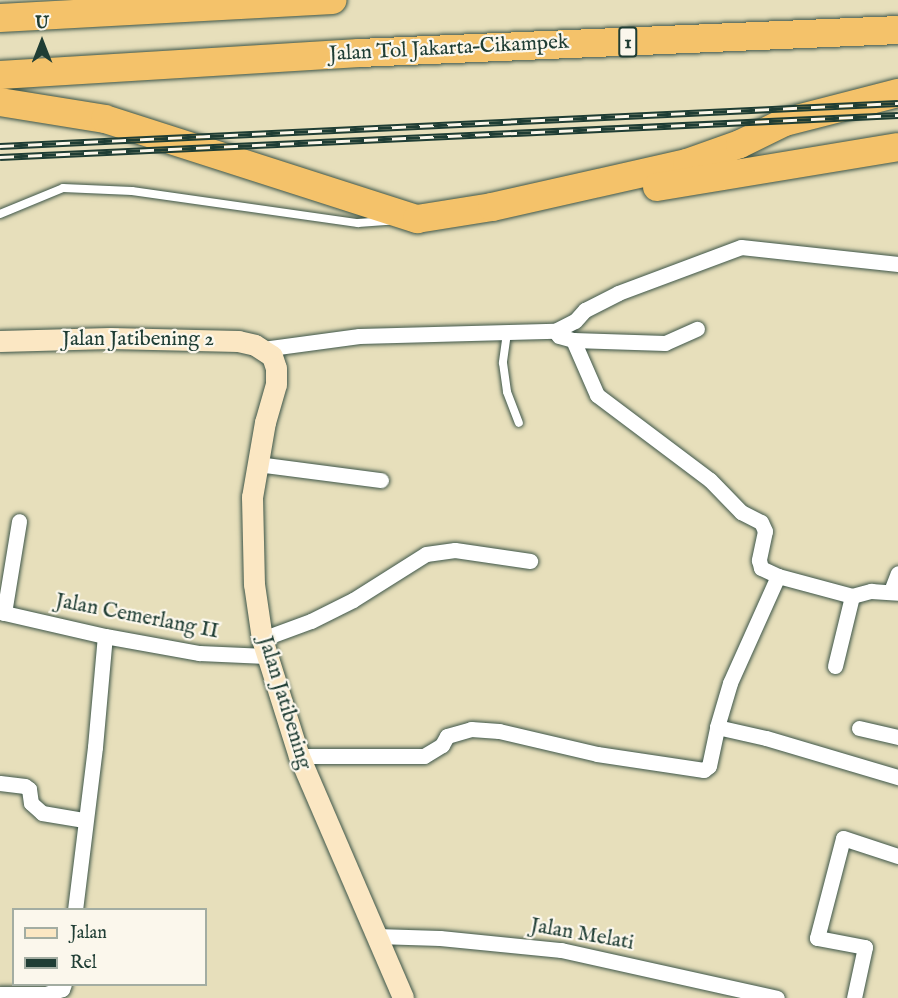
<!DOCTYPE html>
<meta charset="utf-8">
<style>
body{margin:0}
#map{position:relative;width:898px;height:998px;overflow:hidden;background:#e7dfbb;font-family:"IM FELL English",serif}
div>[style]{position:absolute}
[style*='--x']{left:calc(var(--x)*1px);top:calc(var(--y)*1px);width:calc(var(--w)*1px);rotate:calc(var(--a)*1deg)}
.roads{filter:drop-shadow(0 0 2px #3d5548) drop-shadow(0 0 2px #3d5548)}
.service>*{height:8px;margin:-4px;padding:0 4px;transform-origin:4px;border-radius:4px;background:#fff}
.minor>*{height:15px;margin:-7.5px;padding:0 7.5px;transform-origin:7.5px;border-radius:7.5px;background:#fff}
.secondary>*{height:21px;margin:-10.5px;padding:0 10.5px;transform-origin:10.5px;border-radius:10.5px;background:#fbe7c3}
.motorway>*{height:28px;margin:-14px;padding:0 14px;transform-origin:14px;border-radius:14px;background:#f4c26a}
.rail>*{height:7px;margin-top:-3.5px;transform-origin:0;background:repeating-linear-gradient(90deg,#fbf7ec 0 14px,#1f3d34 0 28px);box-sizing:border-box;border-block:2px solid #1f3d34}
span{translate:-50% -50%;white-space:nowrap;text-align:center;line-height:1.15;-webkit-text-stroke:4.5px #fbf7ec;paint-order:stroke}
.shield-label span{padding:2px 4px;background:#fbf7ec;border:2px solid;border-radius:4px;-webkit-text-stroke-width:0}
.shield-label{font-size:20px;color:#1f3d34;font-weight:700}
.street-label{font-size:21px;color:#1f3d34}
.legend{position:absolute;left:12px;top:908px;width:195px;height:78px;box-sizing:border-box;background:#fbf7ec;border:2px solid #a3ada2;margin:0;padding:8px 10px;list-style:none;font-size:18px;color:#1f3d34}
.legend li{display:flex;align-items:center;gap:12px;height:30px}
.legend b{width:30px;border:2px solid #a3ada2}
.north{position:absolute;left:12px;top:12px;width:60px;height:60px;-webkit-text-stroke:4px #fbf7ec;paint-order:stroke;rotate:0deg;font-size:16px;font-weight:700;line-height:24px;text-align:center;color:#1f3d34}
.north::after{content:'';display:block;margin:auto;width:21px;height:27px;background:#1f3d34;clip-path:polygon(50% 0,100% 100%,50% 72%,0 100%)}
</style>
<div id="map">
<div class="roads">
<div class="service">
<i style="--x:0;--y:214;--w:68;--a:-22.4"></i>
<i style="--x:63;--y:188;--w:69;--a:2.5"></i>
<i style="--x:132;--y:191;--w:228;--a:8.1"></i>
<i style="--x:358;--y:223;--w:31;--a:-4"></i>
<i style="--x:507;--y:333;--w:30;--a:98"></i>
<i style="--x:503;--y:363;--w:29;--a:82"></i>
<i style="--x:507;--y:392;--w:33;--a:69"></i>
</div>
<div class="minor">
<i style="--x:555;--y:331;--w:6;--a:51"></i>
<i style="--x:559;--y:336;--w:15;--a:16"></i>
<i style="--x:573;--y:340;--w:60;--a:66.4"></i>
<i style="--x:597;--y:395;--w:141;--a:37"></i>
<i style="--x:710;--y:480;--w:45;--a:45.9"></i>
<i style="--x:741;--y:512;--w:22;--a:27"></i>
<i style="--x:761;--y:522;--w:10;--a:66"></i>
<i style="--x:765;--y:531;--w:30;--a:102"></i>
<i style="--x:759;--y:560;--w:8;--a:76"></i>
<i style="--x:761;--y:568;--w:19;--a:25"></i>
<i style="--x:778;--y:576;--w:77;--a:15.1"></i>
<i style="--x:852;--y:596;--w:20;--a:-15"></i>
<i style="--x:871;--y:591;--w:27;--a:4"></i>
<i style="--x:573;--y:340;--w:92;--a:1.9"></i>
<i style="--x:665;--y:343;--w:35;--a:-24"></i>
<i style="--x:263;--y:349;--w:97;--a:-7.7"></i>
<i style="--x:359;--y:336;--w:196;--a:-1.5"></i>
<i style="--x:555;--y:331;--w:22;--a:-27"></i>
<i style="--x:575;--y:321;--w:15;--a:-48"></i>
<i style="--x:585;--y:310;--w:37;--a:-27"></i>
<i style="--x:618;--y:293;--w:131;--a:-20.5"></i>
<i style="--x:741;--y:247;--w:158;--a:6.2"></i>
<i style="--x:257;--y:464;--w:125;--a:7.4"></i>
<i style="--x:778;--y:576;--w:117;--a:114.2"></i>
<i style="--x:730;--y:683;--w:46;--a:106.5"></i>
<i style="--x:717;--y:727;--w:50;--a:12.7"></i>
<i style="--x:766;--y:738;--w:138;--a:16.5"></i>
<i style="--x:891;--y:591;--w:19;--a:-69"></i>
<i style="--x:0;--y:612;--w:108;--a:12.9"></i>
<i style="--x:105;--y:636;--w:96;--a:10.3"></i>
<i style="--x:199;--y:653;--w:67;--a:2.6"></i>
<i style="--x:4;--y:613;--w:93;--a:-80.7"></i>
<i style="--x:262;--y:639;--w:52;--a:-20.2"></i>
<i style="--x:311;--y:621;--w:47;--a:-26.6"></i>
<i style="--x:353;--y:600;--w:86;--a:-32.2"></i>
<i style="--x:426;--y:554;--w:29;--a:-8"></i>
<i style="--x:455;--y:550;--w:76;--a:8.3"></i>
<i style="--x:835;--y:666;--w:72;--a:-76.3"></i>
<i style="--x:859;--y:728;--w:40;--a:13"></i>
<i style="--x:299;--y:756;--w:125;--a:0"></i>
<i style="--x:424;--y:756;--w:21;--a:-31"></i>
<i style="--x:442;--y:745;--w:10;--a:-61"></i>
<i style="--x:447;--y:736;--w:25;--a:-16"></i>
<i style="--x:471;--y:729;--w:28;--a:4"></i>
<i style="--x:499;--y:731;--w:101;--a:13.2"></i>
<i style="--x:597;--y:754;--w:108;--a:8.5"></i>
<i style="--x:704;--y:770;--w:6;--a:-39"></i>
<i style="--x:709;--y:766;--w:40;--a:-78"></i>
<i style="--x:0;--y:783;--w:25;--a:7"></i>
<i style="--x:25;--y:786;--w:5;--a:37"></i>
<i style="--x:29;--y:789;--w:14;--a:82"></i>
<i style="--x:31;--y:803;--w:15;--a:42"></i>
<i style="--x:42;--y:813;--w:43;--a:9.5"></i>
<i style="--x:75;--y:910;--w:164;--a:-83"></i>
<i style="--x:95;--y:747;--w:111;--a:-84.9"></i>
<i style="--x:376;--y:936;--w:64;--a:1.8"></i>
<i style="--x:440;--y:938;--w:122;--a:5.7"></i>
<i style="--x:561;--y:950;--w:221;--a:12.5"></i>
<i style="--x:0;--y:994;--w:46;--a:0"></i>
<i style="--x:46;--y:994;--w:17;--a:-17"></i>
<i style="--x:62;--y:989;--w:5;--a:-68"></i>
<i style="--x:854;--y:998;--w:52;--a:-77.8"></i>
<i style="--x:865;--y:947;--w:49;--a:-169.4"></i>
<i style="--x:817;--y:938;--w:103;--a:-75.4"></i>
<i style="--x:843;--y:838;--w:58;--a:18.1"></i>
</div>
<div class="secondary">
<i style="--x:0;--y:341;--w:110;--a:-1.6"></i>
<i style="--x:110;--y:338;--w:128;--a:1.3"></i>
<i style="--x:238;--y:341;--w:17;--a:13"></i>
<i style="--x:255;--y:345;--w:20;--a:33"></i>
<i style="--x:272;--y:356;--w:13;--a:72"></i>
<i style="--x:276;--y:368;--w:16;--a:90"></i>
<i style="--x:276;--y:384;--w:40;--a:106"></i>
<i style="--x:265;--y:422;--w:76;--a:99.8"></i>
<i style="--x:252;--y:497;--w:87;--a:88.7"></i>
<i style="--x:254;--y:584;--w:56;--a:81.7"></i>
<i style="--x:262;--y:639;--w:123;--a:72.5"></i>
<i style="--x:299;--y:756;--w:263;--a:66.7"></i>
</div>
<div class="motorway">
<i style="--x:0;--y:18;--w:333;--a:-3.1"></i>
<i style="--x:0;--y:75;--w:360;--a:-3.5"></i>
<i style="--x:359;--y:53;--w:539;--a:-2.44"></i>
<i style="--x:0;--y:102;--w:106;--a:9.2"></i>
<i style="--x:105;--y:119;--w:328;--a:17.8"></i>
<i style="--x:417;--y:219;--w:76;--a:-9.1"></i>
<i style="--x:492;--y:207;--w:200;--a:-12.7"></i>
<i style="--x:687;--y:163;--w:56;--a:-19.7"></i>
<i style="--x:740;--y:144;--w:50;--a:-26.1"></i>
<i style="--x:785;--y:122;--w:117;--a:-14.4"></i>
<i style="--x:657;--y:187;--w:244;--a:-9.4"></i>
</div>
</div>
<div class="rail">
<i style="--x:0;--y:146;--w:899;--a:-2.74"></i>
<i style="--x:0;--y:157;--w:899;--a:-2.68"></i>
</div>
<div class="shield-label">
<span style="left:628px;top:42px">1</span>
</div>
<div class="street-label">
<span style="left:449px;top:49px;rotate:-3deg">Jalan Tol Jakarta–Cikampek</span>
<span style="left:138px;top:340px">Jalan Jatibening 2</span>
<span style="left:137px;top:617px;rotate:11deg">Jalan Cemerlang II</span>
<span style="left:284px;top:703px;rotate:73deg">Jalan Jatibening</span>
<span style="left:582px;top:935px;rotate:10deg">Jalan Melati</span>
</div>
<ul class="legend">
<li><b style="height:8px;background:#fbe7c3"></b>Jalan</li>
<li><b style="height:8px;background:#1f3d34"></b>Rel</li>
</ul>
<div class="north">U</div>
</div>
